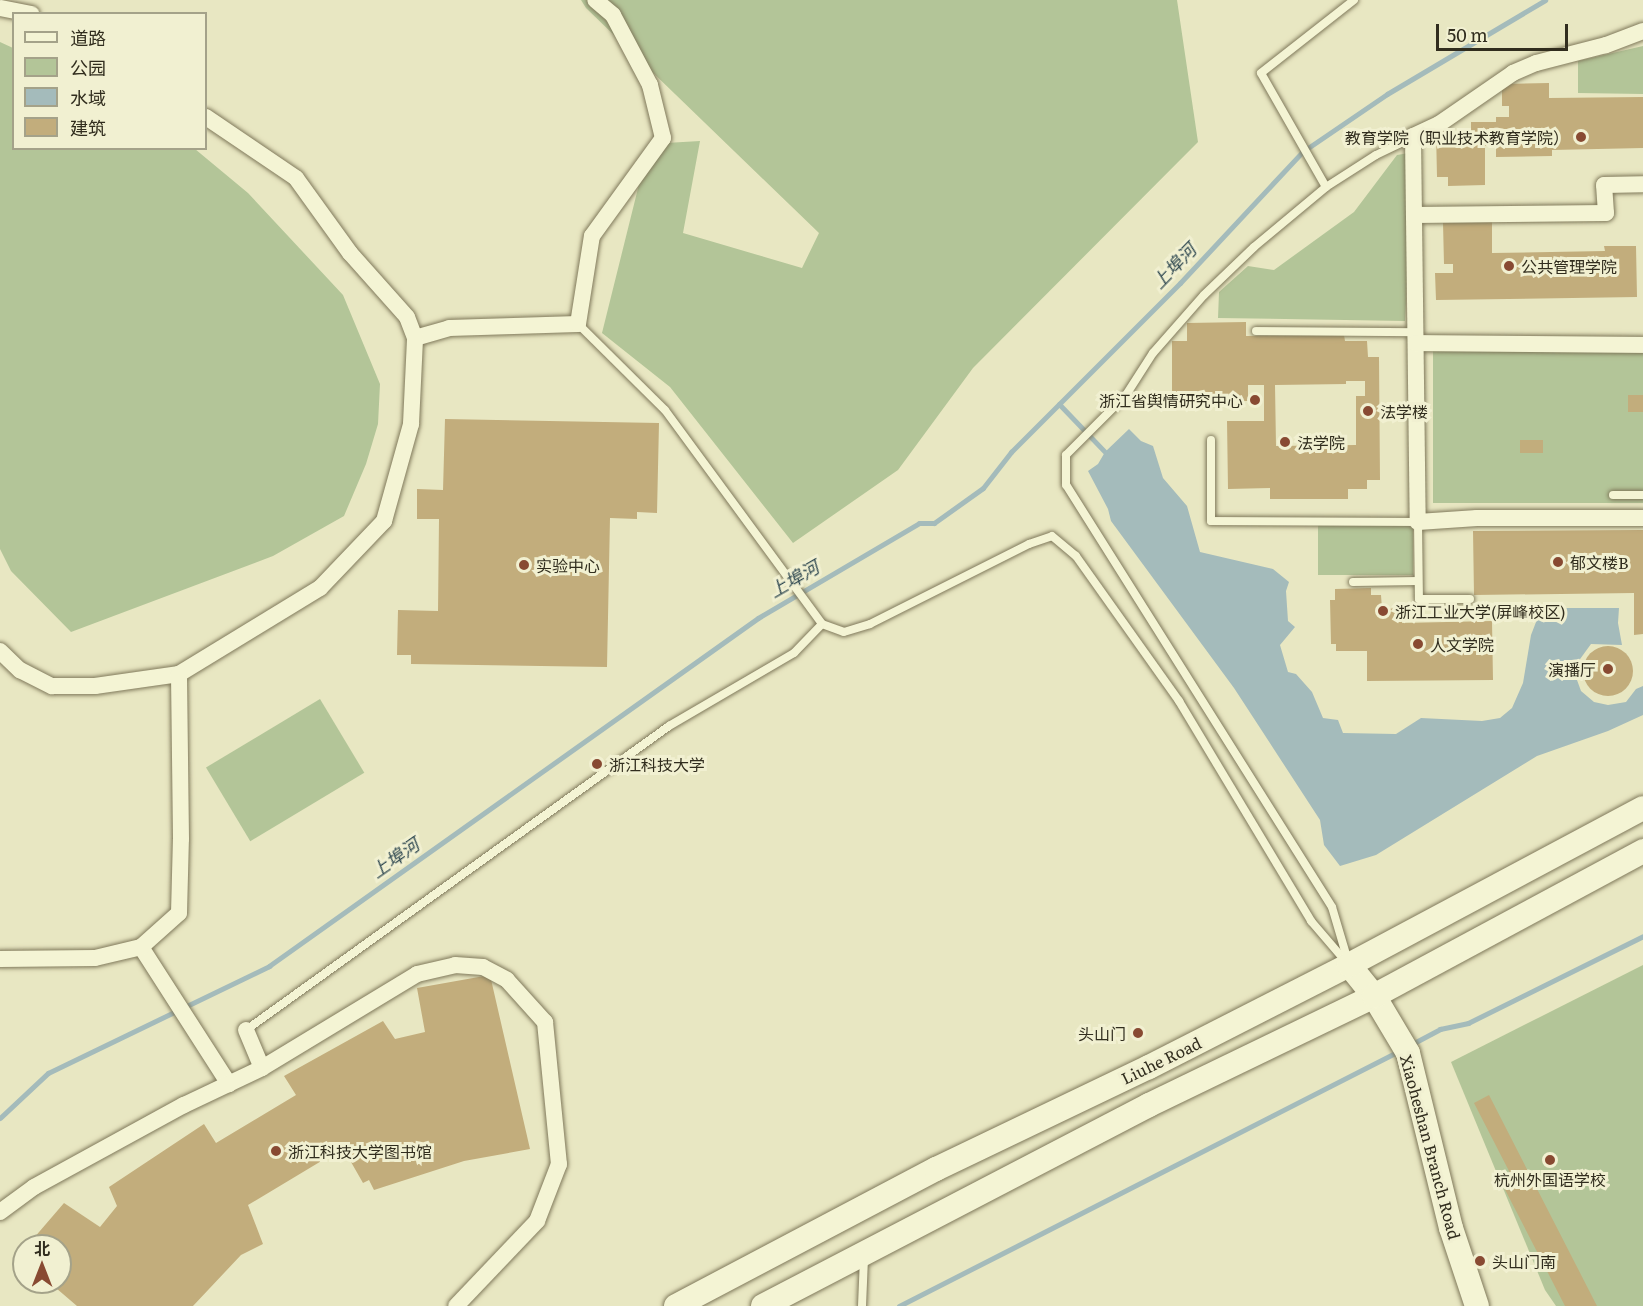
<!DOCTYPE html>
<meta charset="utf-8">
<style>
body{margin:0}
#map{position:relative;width:1643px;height:1306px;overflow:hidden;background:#e8e7c2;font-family:Literata,"Noto Sans SC",serif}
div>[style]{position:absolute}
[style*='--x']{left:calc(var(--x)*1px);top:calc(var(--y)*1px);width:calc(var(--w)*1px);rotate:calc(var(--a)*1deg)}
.green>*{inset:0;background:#b3c598;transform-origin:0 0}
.water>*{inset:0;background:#a4bbbb}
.stream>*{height:5px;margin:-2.5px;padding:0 2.5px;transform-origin:2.5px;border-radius:2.5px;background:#a4bbbb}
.building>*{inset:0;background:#c2ad7c;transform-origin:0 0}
.round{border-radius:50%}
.roads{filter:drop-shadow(0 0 2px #80795b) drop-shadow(0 0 2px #80795b)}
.lane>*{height:8px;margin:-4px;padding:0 4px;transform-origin:4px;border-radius:4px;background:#f4f4d4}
.street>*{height:16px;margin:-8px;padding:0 8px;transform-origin:8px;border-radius:8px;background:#f4f4d4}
.secondary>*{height:24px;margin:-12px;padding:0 12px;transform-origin:12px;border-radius:12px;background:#f4f4d4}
.dots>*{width:16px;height:16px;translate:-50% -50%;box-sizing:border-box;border:3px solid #f1f0d1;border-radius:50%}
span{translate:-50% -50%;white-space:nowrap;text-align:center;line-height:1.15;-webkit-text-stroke:6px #f1f0d1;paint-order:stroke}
.poi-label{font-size:16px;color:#312d1e}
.right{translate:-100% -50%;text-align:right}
.left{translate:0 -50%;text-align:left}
.street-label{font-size:16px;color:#312d1e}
.water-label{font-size:18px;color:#2f4850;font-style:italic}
.legend{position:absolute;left:12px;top:12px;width:195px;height:138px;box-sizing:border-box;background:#f1f0d1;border:2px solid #a4a289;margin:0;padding:8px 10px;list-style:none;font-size:18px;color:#312d1e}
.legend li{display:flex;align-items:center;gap:12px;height:30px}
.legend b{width:30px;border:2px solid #a4a289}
.north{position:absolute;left:12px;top:1234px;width:60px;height:60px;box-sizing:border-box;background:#f1f0d1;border:2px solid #a4a289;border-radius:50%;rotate:0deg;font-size:16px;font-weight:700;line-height:24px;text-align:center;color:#312d1e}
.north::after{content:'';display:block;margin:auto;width:21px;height:27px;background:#884a32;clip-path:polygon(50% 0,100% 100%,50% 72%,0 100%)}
.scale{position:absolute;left:1436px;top:24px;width:132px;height:27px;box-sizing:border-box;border:3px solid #312d1e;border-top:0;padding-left:8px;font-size:18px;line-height:21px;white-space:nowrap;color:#312d1e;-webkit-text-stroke:4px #f1f0d1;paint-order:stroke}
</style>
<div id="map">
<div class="green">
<i style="clip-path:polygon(581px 0,1177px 0,1198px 142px,973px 368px,898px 470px,793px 543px,670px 387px,602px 333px,649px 144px,700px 141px,683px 233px,802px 268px,819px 233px,586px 8px)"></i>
<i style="clip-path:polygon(0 42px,13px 48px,14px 148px,195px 149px,248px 193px,343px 295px,380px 384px,378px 424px,366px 464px,344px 516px,273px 556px,71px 632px,11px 571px,0 549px)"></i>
<i style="clip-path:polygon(1643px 46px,1643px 94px,1578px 93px,1578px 61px)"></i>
<i style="clip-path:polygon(1409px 153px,1410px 230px,1405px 321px,1218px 318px,1219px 292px,1248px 266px,1274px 270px,1354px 212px,1397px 155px)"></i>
<i style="left:1433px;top:347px;width:210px;height:156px"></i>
<i style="left:1413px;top:525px;width:50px;height:95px;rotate:90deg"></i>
<i style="left:320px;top:699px;width:86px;height:133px;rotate:59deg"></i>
<i style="clip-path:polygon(1643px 965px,1643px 1306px,1556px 1306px,1545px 1290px,1451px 1062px)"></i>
</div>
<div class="water">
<i style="clip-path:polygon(1129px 429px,1141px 441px,1153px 446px,1163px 478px,1187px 506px,1200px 552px,1273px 569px,1289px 582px,1286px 591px,1288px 621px,1295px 627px,1280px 645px,1288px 672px,1296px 674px,1312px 692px,1323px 718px,1338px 720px,1343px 733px,1396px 734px,1421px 718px,1482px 721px,1500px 718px,1512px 708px,1523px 683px,1531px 635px,1538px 617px,1561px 616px,1565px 608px,1619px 608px,1618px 623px,1622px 645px,1591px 644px,1575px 666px,1577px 680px,1581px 691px,1594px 702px,1608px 705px,1626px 702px,1636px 689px,1643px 686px,1643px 715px,1608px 731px,1537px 756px,1376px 855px,1340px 866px,1324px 845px,1320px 820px,1234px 688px,1111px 521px,1108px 509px,1088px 471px,1098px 464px,1105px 452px)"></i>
</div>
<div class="stream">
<i style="--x:1059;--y:404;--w:66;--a:46.2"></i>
<i style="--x:1412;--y:1044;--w:32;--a:-28"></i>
<i style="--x:1440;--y:1029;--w:29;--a:-12"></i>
<i style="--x:1468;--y:1023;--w:195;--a:-26.4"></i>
<i style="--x:0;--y:1118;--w:66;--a:-43.2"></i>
<i style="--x:48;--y:1073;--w:246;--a:-25.8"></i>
<i style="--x:269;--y:966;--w:600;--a:-35.44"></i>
<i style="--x:758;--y:618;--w:187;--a:-30.5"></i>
<i style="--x:919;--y:523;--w:15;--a:0"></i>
<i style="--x:934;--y:523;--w:60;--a:-35.5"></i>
<i style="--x:983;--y:488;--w:46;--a:-52.1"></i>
<i style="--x:1011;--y:452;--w:239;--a:-45"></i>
<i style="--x:1180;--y:283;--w:179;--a:-47"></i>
<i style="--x:1302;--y:152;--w:103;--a:-34.3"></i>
<i style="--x:1387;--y:94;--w:184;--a:-30.7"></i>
<i style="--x:899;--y:1306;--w:564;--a:-27.02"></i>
</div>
<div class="building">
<i style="clip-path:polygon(1549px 83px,1549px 98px,1643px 97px,1643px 148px,1552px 150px,1552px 156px,1496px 157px,1496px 146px,1485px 146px,1485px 185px,1448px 186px,1448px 177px,1437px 177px,1436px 131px,1471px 131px,1471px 122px,1496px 122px,1496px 117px,1509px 117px,1509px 106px,1502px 106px,1502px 84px)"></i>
<i style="clip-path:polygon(1492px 222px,1492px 253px,1605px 251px,1604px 246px,1636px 246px,1637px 297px,1436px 300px,1435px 273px,1453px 273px,1453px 264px,1444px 264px,1443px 223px)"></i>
<i style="clip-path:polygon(evenodd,1246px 322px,1246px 336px,1344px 335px,1345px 341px,1367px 341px,1368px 357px,1379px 357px,1380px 480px,1367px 480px,1367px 489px,1348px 489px,1348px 499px,1270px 499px,1270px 488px,1228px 489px,1227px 421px,1264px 421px,1264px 385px,1248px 385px,1248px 401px,1172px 402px,1172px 341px,1187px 341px,1187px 323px,1246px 322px,1346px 381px,1365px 381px,1365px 396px,1356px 396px,1356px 445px,1276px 446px,1275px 385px,1346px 384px,1346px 381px)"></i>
<i style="left:1628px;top:395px;width:15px;height:17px"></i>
<i style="clip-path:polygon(445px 419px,659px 423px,657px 513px,637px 512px,637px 519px,610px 518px,607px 667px,411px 664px,411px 655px,397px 655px,398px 610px,438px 611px,439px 519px,417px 519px,417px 489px,443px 490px)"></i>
<i style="left:1520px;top:440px;width:23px;height:13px"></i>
<i style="clip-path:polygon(1643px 530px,1643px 634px,1634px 635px,1634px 593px,1474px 595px,1473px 531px)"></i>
<i style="clip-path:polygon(1371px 588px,1371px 595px,1381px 595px,1382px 609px,1402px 608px,1402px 623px,1492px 621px,1493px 680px,1367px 681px,1367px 651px,1336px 651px,1336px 644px,1331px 644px,1330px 600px,1335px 600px,1335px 589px)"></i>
<i class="round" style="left:1583px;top:646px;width:50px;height:50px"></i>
<i style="clip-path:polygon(490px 975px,530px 1149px,464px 1161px,374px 1190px,369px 1180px,363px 1183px,343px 1148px,248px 1205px,263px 1244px,241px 1255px,193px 1306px,77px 1306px,49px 1282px,60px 1282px,60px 1246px,27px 1246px,64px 1203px,100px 1227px,117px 1206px,109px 1187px,204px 1124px,216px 1143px,296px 1095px,284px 1076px,383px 1021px,395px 1039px,425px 1032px,417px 988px)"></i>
<i style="clip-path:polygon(1489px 1095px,1597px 1306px,1565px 1306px,1499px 1178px,1510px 1173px,1474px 1103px)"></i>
</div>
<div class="roads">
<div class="lane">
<i style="--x:1326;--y:187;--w:131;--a:-119.7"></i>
<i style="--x:1261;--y:73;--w:118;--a:-38.1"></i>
<i style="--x:578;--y:324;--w:122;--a:44.7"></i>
<i style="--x:665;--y:410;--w:265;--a:53.7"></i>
<i style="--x:822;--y:624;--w:23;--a:20"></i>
<i style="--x:844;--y:632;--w:27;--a:-17"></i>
<i style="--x:870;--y:624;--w:178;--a:-26.7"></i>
<i style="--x:1029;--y:544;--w:24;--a:-19"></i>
<i style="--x:1052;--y:536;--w:31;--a:40"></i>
<i style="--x:1076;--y:556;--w:178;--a:54.6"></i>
<i style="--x:1179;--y:701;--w:257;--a:59"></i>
<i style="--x:1311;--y:921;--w:55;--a:49.4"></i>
<i style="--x:1256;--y:331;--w:160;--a:0.4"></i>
<i style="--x:1211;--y:440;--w:81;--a:90"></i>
<i style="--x:1211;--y:521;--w:207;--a:0.3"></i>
<i style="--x:1418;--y:522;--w:77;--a:89.3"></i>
<i style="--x:1419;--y:599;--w:51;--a:0"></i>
<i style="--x:1613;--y:495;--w:30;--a:0"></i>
<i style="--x:1353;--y:582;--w:65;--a:-0.9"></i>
<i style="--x:1348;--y:961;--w:56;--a:-106.5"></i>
<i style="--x:1332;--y:907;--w:499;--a:-122.2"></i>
<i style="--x:1066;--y:485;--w:30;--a:-90"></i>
<i style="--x:1066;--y:455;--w:85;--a:-45"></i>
<i style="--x:1126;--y:395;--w:50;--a:-57.3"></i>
<i style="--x:1153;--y:353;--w:77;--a:-48.7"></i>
<i style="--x:1204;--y:295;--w:69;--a:-43.8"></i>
<i style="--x:1254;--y:247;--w:94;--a:-39.8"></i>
<i style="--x:1326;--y:187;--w:59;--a:-32.6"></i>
<i style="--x:1376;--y:155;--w:41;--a:-25.9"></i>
<i style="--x:246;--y:1030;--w:521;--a:-35.7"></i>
<i style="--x:669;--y:726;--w:145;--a:-30.3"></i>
<i style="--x:794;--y:653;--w:40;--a:-46"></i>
<i style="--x:862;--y:1306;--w:48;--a:-87.6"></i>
</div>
<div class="street">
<i style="--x:0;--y:8;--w:32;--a:11"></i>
<i style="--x:1643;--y:31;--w:40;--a:159"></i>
<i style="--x:1606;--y:45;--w:72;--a:165.6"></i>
<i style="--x:1536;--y:63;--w:25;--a:157"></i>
<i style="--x:1513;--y:73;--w:90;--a:145.4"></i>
<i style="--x:1439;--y:124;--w:29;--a:155"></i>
<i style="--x:1413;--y:136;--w:386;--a:89.3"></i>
<i style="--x:1418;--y:522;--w:59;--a:-3.9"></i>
<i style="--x:1477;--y:518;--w:166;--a:0"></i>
<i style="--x:1414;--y:215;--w:192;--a:-0.6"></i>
<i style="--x:1606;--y:213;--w:28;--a:-94"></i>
<i style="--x:1604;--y:185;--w:39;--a:-1"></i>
<i style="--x:415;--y:338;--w:35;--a:-16"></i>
<i style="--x:449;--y:328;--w:129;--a:-1.8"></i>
<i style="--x:578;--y:324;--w:89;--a:-81"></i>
<i style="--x:592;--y:236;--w:121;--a:-54.1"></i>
<i style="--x:663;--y:138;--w:55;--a:-103.8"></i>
<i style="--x:650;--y:85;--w:79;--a:-117.9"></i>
<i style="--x:613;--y:15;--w:23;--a:-140"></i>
<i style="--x:1416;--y:343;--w:227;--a:0.5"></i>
<i style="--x:0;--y:651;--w:28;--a:44"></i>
<i style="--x:20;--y:670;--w:36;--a:27"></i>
<i style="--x:52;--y:686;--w:43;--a:0"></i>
<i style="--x:95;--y:686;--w:85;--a:-8.1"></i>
<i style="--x:179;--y:674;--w:165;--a:-31.4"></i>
<i style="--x:320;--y:588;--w:93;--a:-46.3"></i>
<i style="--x:384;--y:521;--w:101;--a:-74.4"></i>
<i style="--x:411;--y:424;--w:86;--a:-87.3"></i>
<i style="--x:415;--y:338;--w:22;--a:-111"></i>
<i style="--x:407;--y:317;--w:86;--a:-131.7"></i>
<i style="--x:350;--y:253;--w:92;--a:-125.8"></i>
<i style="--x:296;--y:178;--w:109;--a:-145.9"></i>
<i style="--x:141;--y:947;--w:163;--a:57.3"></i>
<i style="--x:0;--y:959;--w:95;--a:-0.6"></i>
<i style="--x:95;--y:958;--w:47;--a:-13.4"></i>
<i style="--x:141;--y:947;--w:51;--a:-41.8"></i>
<i style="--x:179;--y:913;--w:74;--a:-88.5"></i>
<i style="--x:181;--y:839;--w:165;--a:-90.7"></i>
<i style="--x:246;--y:1030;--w:41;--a:67.2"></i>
<i style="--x:0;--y:1212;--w:42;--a:-36.3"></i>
<i style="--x:34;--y:1187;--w:171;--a:-28.7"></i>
<i style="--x:184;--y:1105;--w:86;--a:-25.4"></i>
<i style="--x:262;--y:1068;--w:181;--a:-31.2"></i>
<i style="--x:417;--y:974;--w:39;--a:-13"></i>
<i style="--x:455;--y:965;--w:28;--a:4"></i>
<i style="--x:483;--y:967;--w:27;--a:28"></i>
<i style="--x:507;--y:980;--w:57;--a:47.9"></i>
<i style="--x:545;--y:1022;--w:143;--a:84.4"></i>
<i style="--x:559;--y:1164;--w:61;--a:111.1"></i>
<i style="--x:537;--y:1221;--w:117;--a:133.6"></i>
</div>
<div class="secondary">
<i style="--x:1349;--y:965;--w:40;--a:51"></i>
<i style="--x:1374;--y:996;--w:66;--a:59.2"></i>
<i style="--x:1408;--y:1053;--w:180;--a:76.2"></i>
<i style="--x:1451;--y:1228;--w:82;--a:71.6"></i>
<i style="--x:676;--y:1306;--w:294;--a:-27.8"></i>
<i style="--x:936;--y:1169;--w:236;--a:-25.6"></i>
<i style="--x:1149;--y:1067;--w:225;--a:-27"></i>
<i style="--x:1349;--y:965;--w:333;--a:-28.1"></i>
<i style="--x:763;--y:1306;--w:435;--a:-27.5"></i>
<i style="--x:1149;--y:1105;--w:250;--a:-25.8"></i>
<i style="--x:1374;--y:996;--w:306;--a:-28.3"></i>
</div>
</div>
<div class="dots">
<i style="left:1581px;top:137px;background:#884a32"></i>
<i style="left:1509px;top:266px;background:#884a32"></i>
<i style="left:1255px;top:400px;background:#884a32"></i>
<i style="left:1368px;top:411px;background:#884a32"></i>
<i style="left:1285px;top:442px;background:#884a32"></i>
<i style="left:1558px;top:562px;background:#884a32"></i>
<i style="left:524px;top:565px;background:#884a32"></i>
<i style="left:1383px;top:611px;background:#884a32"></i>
<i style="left:1418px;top:644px;background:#884a32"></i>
<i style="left:1608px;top:669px;background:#884a32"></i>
<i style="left:597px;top:764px;background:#884a32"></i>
<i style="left:1138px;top:1033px;background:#884a32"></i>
<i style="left:276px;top:1151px;background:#884a32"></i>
<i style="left:1550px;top:1160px;background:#884a32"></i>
<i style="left:1480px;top:1261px;background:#884a32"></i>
</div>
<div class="poi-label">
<span class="right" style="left:1569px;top:137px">教育学院（职业技术教育学院）</span>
<span class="left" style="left:1521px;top:266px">公共管理学院</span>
<span class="right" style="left:1243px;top:400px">浙江省舆情研究中心</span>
<span class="left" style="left:1380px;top:411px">法学楼</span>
<span class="left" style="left:1297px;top:442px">法学院</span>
<span class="left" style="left:1570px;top:562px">郁文楼B</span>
<span class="left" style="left:536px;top:565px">实验中心</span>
<span class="left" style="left:1395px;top:611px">浙江工业大学(屏峰校区)</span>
<span class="left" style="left:1430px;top:644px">人文学院</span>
<span class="right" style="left:1596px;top:669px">演播厅</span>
<span class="left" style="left:609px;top:764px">浙江科技大学</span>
<span class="right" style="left:1126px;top:1033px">头山门</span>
<span class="left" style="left:288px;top:1151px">浙江科技大学图书馆</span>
<span style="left:1550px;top:1179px">杭州外国语学校</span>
<span class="left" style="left:1492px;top:1261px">头山门南</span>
</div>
<div class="street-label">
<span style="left:1161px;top:1060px;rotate:-26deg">Liuhe Road</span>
<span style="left:1431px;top:1147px;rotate:75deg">Xiaoheshan Branch Road</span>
</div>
<div class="water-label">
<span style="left:1174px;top:266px;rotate:-46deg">上埠河</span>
<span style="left:794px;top:579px;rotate:-30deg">上埠河</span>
<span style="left:395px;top:858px;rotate:-35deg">上埠河</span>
</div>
<ul class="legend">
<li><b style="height:8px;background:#f4f4d4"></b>道路</li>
<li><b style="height:16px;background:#b3c598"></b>公园</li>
<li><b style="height:16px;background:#a4bbbb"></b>水域</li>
<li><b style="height:16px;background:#c2ad7c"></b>建筑</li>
</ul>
<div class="north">北</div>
<div class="scale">50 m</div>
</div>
